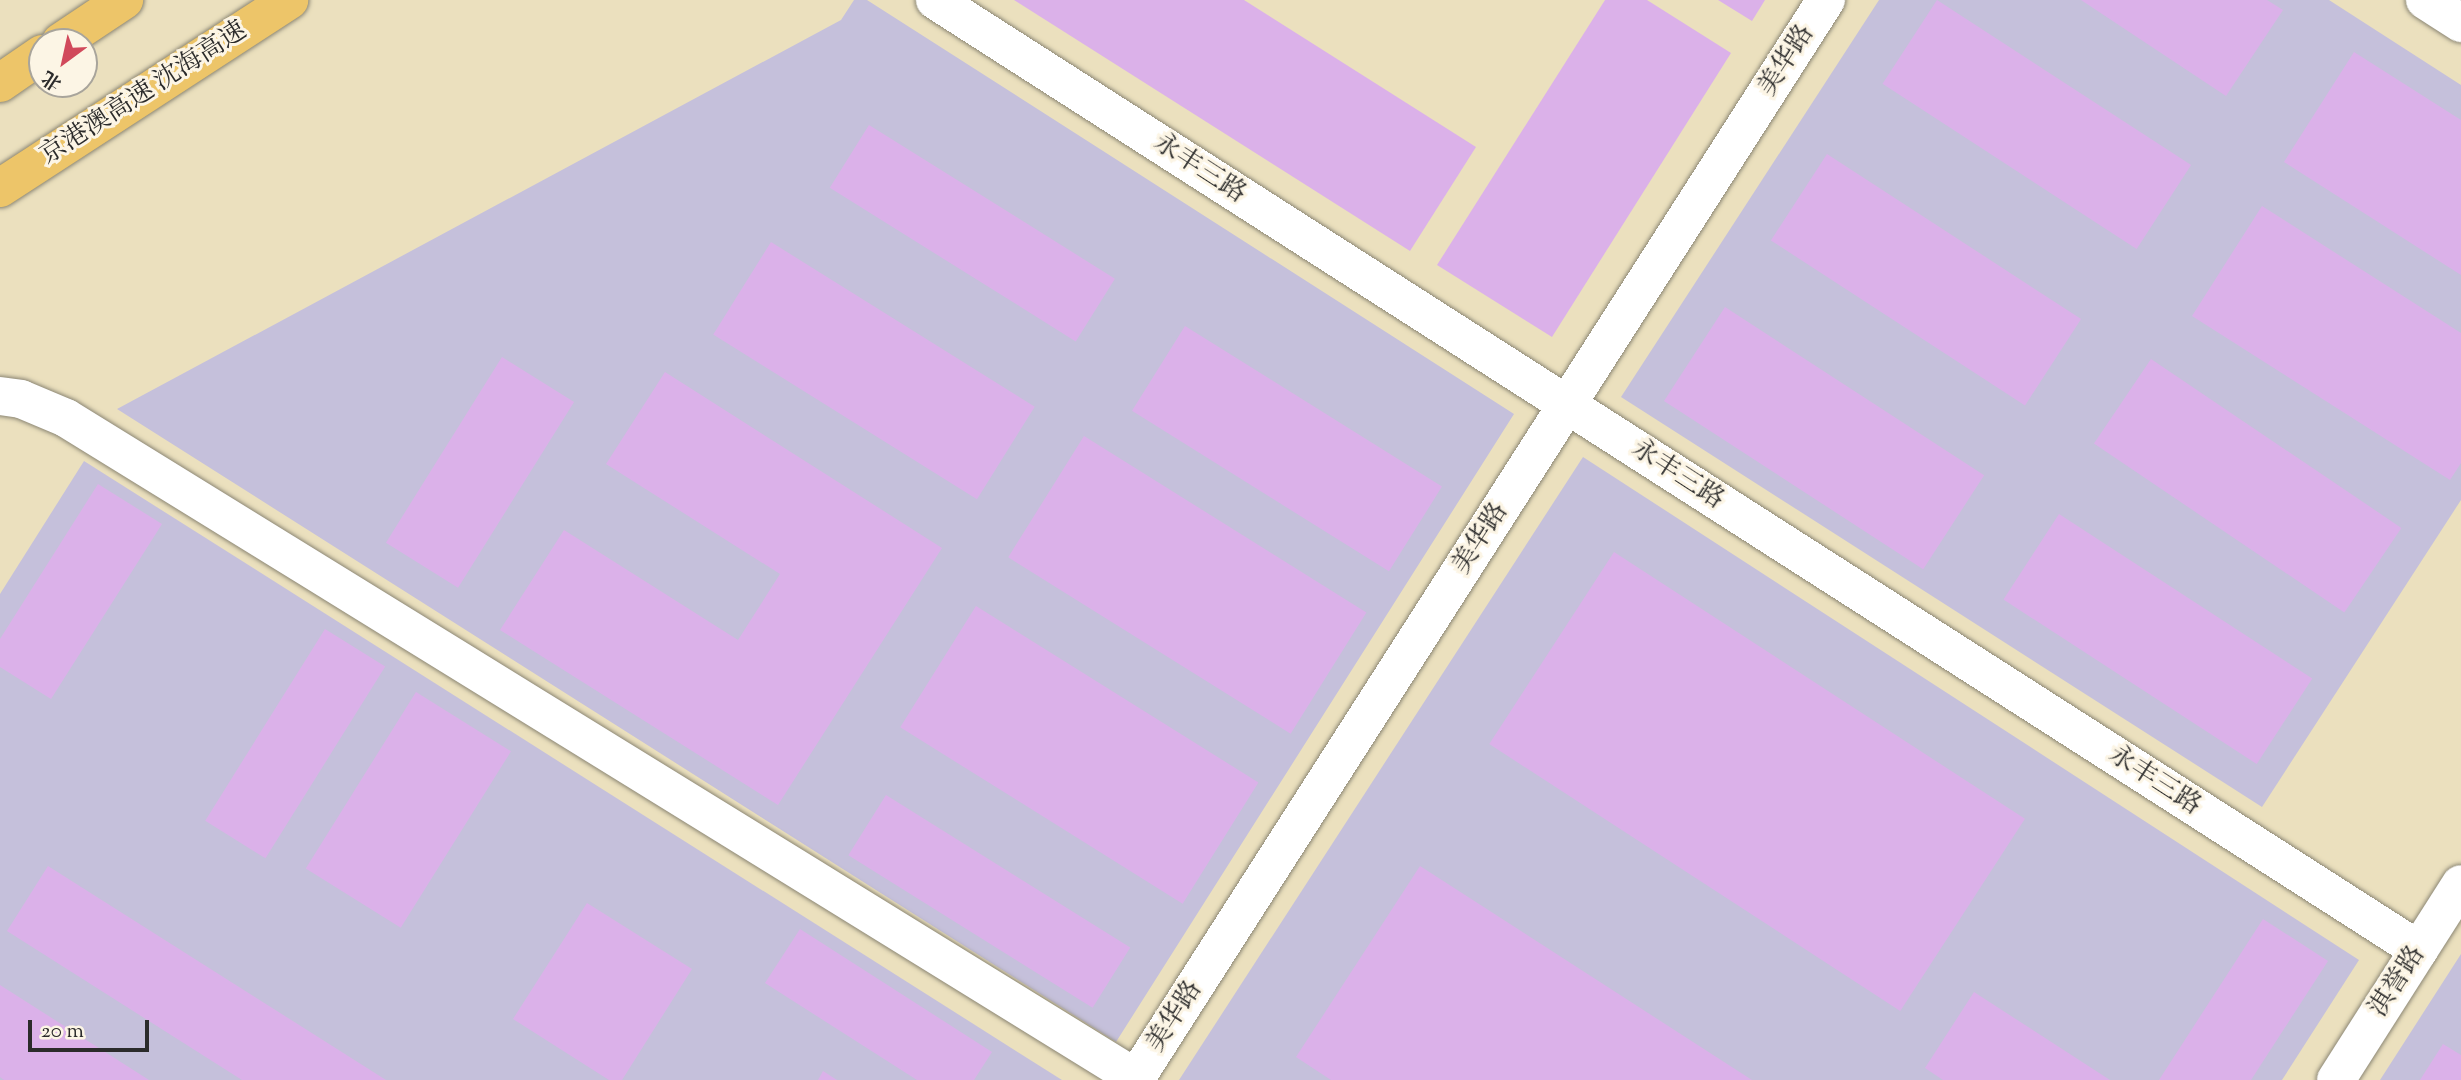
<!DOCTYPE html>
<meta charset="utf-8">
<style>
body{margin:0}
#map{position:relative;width:2461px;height:1080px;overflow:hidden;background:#ebe0be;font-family:"Sorts Mill Goudy","Noto Serif SC",serif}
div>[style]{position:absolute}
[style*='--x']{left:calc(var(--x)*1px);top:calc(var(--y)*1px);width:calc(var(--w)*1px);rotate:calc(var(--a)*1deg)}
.industrial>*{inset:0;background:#c5c0db}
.building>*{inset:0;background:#dbb1e9;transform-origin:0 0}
.roads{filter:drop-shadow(0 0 2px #8b8674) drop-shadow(0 0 2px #8b8674)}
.minor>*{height:38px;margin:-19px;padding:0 19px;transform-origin:19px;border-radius:19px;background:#fff}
.tertiary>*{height:38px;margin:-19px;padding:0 19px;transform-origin:19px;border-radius:19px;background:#fff}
.motorway>*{height:38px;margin:-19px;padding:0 19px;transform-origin:19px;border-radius:19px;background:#edc569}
span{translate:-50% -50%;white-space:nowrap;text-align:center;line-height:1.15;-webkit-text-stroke:6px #fcf5e5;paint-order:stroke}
.street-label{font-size:26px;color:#2b2b2b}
.north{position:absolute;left:28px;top:28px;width:70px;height:70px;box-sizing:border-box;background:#fcf5e5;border:2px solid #a8a49b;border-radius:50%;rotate:213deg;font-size:19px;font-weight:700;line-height:28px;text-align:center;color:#2b2b2b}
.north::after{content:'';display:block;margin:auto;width:24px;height:32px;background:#d1495b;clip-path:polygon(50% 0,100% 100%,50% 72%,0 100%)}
.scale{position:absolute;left:28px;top:1020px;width:121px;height:32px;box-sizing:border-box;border:4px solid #2b2b2b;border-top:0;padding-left:9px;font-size:21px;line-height:24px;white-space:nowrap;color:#2b2b2b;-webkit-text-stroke:5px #fcf5e5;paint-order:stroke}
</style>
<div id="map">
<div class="industrial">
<i style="clip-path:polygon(854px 0,867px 0,1514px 414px,1116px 1042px,117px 409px,841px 20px)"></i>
<i style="clip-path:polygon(1879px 0,2329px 0,2461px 85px,2461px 500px,2262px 807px,1621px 397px)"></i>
<i style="clip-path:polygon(1583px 457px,2359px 960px,2282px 1080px,1179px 1080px)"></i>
<i style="clip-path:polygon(84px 461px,1062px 1080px,0 1080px,0 594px)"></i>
<i style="clip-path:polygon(2461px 954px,2461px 1080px,2380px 1080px)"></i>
</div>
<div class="building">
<i style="clip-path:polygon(1014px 0,1244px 0,1476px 147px,1410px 251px)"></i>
<i style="clip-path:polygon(1605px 0,1647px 0,1731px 53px,1552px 337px,1437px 265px)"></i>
<i style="clip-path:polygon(1718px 0,1765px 0,1752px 21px)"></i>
<i style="left:1937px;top:0;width:303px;height:100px;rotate:33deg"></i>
<i style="clip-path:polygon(2081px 0,2267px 0,2283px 10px,2226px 96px)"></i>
<i style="clip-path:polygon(2354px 52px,2461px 120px,2461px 275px,2284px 162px)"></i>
<i style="left:869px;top:125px;width:290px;height:74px;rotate:32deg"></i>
<i style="left:1827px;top:154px;width:303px;height:103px;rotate:33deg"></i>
<i style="clip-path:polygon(2262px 206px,2461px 333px,2461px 463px,2450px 480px,2192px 316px)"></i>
<i style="left:771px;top:242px;width:311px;height:109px;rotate:32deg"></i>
<i style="left:1725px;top:307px;width:309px;height:112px;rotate:33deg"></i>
<i style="left:1185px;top:326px;width:303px;height:100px;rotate:32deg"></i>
<i style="left:502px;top:357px;width:85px;height:219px;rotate:32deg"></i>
<i style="left:2151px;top:359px;width:302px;height:102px;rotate:34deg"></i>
<i style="clip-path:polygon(665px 372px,942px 548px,778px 805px,500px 630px,564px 530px,738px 640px,780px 574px,606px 464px)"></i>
<i style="left:1084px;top:436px;width:333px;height:143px;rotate:32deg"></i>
<i style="clip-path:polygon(98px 484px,162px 524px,51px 699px,0 667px,0 639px)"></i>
<i style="left:2059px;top:514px;width:302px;height:102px;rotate:33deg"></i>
<i style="left:1614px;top:552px;width:490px;height:229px;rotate:33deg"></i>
<i style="left:976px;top:606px;width:333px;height:143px;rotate:32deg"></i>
<i style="left:325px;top:629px;width:71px;height:226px;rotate:32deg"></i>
<i style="left:416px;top:692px;width:112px;height:208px;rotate:32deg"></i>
<i style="left:886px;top:795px;width:288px;height:71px;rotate:32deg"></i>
<i style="clip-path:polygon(48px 866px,386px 1080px,242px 1080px,7px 931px)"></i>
<i style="clip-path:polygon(1420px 866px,1752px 1080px,1331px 1080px,1296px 1057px)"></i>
<i style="clip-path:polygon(587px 903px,692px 969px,622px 1080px,609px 1080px,513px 1019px)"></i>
<i style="clip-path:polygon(2263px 919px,2328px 961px,2251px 1080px,2159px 1080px)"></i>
<i style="clip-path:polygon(800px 929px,992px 1052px,974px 1080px,917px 1080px,765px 983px)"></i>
<i style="clip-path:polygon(0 985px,149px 1080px,4px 1080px,0 1077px)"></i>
<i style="clip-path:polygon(1974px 992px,2110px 1080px,1943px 1080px,1925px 1068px)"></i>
<i style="clip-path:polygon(2443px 1044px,2461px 1055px,2461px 1080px,2420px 1080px)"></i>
<i style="clip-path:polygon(823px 1071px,837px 1080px,818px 1080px)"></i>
</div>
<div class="roads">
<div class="minor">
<i style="--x:935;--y:0;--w:1762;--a:32.63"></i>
<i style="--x:2425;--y:0;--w:43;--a:32.6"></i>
<i style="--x:0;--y:396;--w:21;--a:8"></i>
<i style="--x:21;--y:399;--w:49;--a:22.9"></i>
<i style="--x:66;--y:418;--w:1257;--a:31.67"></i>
<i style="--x:1136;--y:1078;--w:2;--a:117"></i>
<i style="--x:1136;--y:1078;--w:1280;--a:-57.38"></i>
</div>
<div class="tertiary">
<i style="--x:2336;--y:1080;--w:232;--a:-57.5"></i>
</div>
<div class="motorway">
<i style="--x:61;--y:42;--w:76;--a:-33.7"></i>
<i style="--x:0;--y:83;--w:51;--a:-34.6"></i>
<i style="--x:0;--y:188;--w:345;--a:-33"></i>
</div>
</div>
<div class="street-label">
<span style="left:1787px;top:61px;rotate:-57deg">美华路</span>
<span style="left:144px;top:94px;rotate:-33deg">京港澳高速 沈海高速</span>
<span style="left:1199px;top:169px;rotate:33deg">永丰三路</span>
<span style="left:1677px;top:475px;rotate:33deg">永丰三路</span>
<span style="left:1481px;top:539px;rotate:-57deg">美华路</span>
<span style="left:2154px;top:781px;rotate:33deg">永丰三路</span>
<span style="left:2398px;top:982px;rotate:-57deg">淇誉路</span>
<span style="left:1175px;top:1017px;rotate:-57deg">美华路</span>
</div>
<div class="north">北</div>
<div class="scale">20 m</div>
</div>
